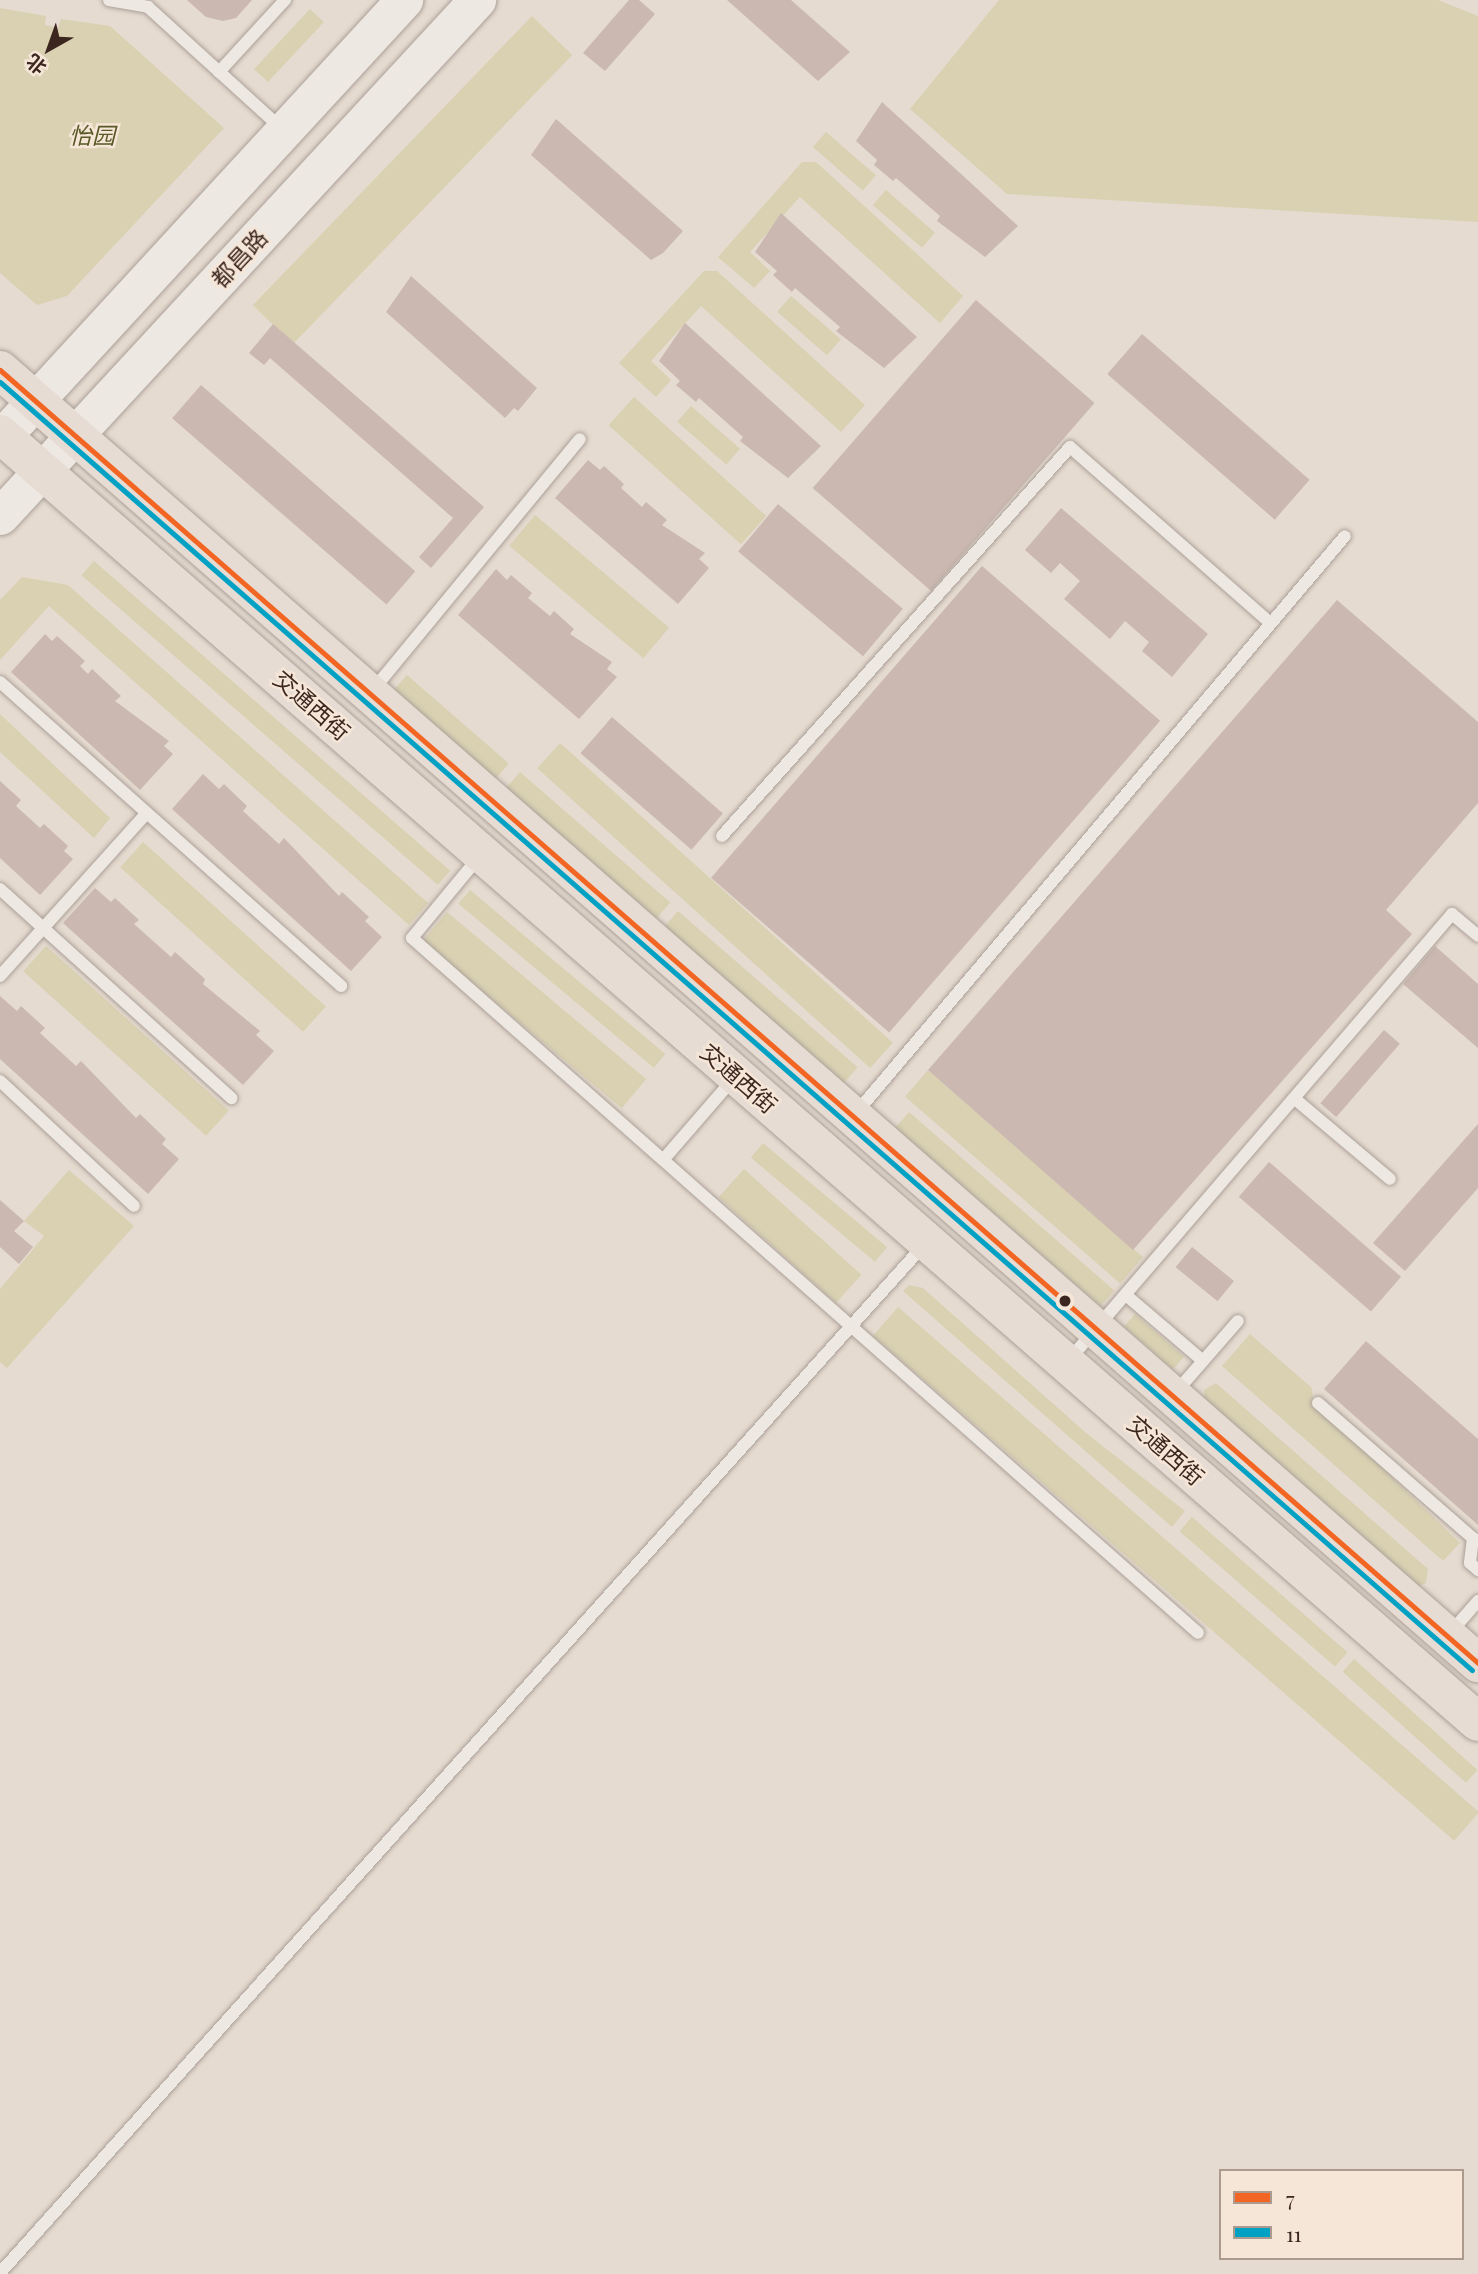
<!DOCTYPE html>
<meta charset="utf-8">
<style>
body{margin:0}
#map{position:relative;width:1478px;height:2274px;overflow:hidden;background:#e6dbd0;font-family:"Playfair Display","Noto Sans SC",serif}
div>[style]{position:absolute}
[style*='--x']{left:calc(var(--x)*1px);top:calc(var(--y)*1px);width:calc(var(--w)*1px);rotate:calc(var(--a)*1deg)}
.green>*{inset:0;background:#d9d1b2;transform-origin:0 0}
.building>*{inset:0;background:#cab8b1;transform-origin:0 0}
.roads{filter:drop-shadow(0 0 2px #aca199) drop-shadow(0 0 2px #aca199)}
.service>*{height:12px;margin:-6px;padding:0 6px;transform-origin:6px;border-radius:6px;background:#eee8e2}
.secondary>*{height:37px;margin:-18.5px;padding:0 18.5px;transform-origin:18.5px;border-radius:18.5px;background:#eee8e2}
.primary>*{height:38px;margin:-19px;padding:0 19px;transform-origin:19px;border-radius:19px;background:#e6dcd3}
.bus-1>*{height:5px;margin:-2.5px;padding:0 2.5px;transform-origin:2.5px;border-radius:2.5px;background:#f26522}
.bus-2>*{height:5px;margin:-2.5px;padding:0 2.5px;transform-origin:2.5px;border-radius:2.5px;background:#03a2c5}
.dots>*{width:19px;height:19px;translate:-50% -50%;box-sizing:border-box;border:4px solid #f6e6d7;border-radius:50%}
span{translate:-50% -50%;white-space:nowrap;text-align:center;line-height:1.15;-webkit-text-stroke:5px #f6e6d7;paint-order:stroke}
.park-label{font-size:23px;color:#585926;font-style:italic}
.street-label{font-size:23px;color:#3c2720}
.legend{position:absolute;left:1219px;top:2169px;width:245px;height:91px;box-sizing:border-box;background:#f6e6d7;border:2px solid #ac9a8e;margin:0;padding:9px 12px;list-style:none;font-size:21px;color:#3c2720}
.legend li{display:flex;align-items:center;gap:14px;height:35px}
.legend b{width:35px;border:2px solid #ac9a8e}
.north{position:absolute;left:14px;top:14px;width:70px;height:70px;-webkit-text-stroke:5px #f6e6d7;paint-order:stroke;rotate:220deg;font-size:19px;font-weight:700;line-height:28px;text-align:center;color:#3c2720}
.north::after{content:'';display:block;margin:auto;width:24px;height:32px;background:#3c2720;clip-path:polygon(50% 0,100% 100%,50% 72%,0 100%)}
</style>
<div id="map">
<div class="green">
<i style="clip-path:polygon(999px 0,1438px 0,1478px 16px,1478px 222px,1007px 194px,910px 109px)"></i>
<i style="clip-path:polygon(0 8px,46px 16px,45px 25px,58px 28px,61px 19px,110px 26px,224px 128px,67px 296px,37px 305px,0 273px)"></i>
<i style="left:310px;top:9px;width:19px;height:82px;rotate:43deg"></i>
<i style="left:532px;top:16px;width:56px;height:402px;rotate:44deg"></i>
<i style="left:826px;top:132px;width:66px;height:20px;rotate:41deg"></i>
<i style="clip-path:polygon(802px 162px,816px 162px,963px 296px,940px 323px,800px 197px,750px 252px,770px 271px,754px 288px,718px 257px)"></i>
<i style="left:886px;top:190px;width:65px;height:20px;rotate:41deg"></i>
<i style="clip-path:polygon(704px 271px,717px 271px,865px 405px,841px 432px,701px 306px,651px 361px,671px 380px,656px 397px,619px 363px)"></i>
<i style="left:791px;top:296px;width:66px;height:21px;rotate:41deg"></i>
<i style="left:634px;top:397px;width:178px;height:38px;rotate:42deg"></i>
<i style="left:691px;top:406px;width:65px;height:21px;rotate:41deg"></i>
<i style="left:535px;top:515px;width:175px;height:40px;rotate:40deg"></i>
<i style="left:94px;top:561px;width:472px;height:19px;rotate:41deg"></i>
<i style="clip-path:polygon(22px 577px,68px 585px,428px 903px,409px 925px,49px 606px,0 660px,0 600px)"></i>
<i style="left:407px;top:675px;width:135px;height:23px;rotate:41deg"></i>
<i style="clip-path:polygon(0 714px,110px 818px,94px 838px,0 752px)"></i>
<i style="left:560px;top:743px;width:448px;height:34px;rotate:42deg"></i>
<i style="left:520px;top:772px;width:199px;height:21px;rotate:41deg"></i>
<i style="left:143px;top:842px;width:246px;height:34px;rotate:42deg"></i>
<i style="left:470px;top:890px;width:255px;height:18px;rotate:40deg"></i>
<i style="left:678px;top:911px;width:238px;height:22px;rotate:41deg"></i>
<i style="left:447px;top:912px;width:260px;height:38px;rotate:40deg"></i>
<i style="left:46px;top:946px;width:246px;height:34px;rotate:42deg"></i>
<i style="left:928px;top:1070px;width:285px;height:35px;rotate:41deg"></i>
<i style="left:909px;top:1112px;width:272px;height:21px;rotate:41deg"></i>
<i style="left:763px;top:1143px;width:162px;height:19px;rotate:40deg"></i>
<i style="left:744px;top:1169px;width:158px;height:38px;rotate:42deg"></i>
<i style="clip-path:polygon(69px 1170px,134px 1226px,7px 1368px,0 1362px,0 1289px,44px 1236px,24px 1221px)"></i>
<i style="clip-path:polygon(909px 1285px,923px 1288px,1085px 1432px,1185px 1511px,1172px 1527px,903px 1291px)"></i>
<i style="left:898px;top:1307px;width:770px;height:38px;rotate:41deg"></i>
<i style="left:1135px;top:1314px;width:65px;height:17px;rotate:41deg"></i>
<i style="clip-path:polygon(1250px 1334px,1312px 1388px,1313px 1401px,1460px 1543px,1443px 1561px,1222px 1366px)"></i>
<i style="clip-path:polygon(1216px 1383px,1428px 1569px,1426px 1583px,1418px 1586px,1204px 1401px,1204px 1390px)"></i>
<i style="left:1192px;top:1517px;width:206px;height:19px;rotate:41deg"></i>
<i style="left:1354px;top:1659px;width:166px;height:17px;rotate:42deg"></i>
</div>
<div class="building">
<i style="clip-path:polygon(187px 0,252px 0,236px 18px,223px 21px,206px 17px)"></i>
<i style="clip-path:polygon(629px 0,639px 0,655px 14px,605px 71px,583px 53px)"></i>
<i style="clip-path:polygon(727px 0,791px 0,850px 52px,818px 81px)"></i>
<i style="clip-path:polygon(882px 102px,1018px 226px,985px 257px,937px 221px,940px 216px,896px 178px,893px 181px,874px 165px,877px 160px,856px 141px)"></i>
<i style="clip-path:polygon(556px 119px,683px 231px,663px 253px,651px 260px,531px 155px)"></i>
<i style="clip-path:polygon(781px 213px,917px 337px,884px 368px,836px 331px,840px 327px,795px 288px,792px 292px,773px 275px,777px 271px,755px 252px)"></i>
<i style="clip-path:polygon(411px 276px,537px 388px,518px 411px,514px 408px,505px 418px,386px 312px)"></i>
<i style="left:976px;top:300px;width:157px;height:249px;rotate:41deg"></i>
<i style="clip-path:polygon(685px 323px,821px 446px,788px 478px,740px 441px,743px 437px,699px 398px,696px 402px,676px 385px,680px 381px,659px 361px)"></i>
<i style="clip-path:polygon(273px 324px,484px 507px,431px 568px,419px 557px,453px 518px,270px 358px,264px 365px,249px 353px)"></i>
<i style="left:1142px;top:334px;width:222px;height:53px;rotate:41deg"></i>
<i style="left:201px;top:385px;width:284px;height:44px;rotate:41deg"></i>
<i style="clip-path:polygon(588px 460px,600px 470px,604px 466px,624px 484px,621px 488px,642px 507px,646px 502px,667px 520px,662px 525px,705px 553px,699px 559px,709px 568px,678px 604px,555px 498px)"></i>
<i style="left:778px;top:504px;width:163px;height:62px;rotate:40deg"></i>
<i style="clip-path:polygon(1061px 508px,1208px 634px,1172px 677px,1142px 651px,1149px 642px,1125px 621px,1110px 639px,1064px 599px,1080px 581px,1060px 563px,1051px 573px,1025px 550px)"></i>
<i style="left:982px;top:566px;width:236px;height:413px;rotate:41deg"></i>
<i style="clip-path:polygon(496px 569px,507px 580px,511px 575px,532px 593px,528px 598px,550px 616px,554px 611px,574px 629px,570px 634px,612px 662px,607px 669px,617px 677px,579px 719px,458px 615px)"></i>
<i style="clip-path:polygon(1337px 600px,1478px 722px,1478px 803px,1386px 910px,1412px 934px,1133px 1250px,928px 1070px)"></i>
<i style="clip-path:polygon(45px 634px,52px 641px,57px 636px,85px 661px,80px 666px,88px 674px,92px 669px,121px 696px,115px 701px,169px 741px,164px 746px,173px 754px,140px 790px,11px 672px)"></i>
<i style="left:612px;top:717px;width:147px;height:48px;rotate:41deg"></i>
<i style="clip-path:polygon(203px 774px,219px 789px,224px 784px,247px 806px,243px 811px,279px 844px,284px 838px,339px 896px,342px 892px,369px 917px,365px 921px,382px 937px,351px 971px,172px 809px)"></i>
<i style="clip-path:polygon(0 781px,21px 800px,16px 806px,40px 828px,44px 824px,68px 846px,64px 851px,73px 859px,40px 895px,0 858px)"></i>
<i style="clip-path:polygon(95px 888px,111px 902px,115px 898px,139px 920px,134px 924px,171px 957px,175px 952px,205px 979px,203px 984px,260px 1031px,256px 1035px,274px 1051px,243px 1085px,63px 923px)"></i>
<i style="clip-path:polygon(1435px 946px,1478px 984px,1478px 1048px,1403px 984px)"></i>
<i style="clip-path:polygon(0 996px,17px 1011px,21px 1006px,45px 1028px,40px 1033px,76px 1066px,81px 1061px,136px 1118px,140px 1114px,166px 1139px,162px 1144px,179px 1159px,148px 1194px,0 1059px)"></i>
<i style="left:1384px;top:1030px;width:21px;height:97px;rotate:41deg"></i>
<i style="clip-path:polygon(1478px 1124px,1478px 1188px,1405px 1271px,1373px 1243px)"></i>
<i style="left:1269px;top:1162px;width:175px;height:46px;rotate:41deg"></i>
<i style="clip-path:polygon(0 1200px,24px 1221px,14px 1231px,33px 1247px,19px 1264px,0 1247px)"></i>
<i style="left:1192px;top:1247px;width:54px;height:26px;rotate:39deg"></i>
<i style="clip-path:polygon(1366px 1341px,1478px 1439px,1478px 1525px,1324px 1389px)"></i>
</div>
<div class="roads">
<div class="service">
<i style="--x:109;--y:0;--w:40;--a:10"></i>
<i style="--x:148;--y:7;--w:180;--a:42.3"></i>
<i style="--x:219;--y:72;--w:98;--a:-47.5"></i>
<i style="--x:0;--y:682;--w:457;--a:41.7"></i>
<i style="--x:373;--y:690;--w:325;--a:-50.5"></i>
<i style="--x:722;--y:836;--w:522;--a:-48.18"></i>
<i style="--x:1070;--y:447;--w:266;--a:41.3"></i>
<i style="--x:479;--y:857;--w:105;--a:129.6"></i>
<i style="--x:412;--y:938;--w:1049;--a:41.48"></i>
<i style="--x:0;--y:889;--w:312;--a:42.1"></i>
<i style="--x:0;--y:976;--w:219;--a:-48"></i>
<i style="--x:0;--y:1081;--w:183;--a:43"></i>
<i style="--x:1295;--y:1099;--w:124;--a:40.1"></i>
<i style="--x:856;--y:1113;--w:756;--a:-49.72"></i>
<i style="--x:663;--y:1160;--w:108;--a:-49.1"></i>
<i style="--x:1127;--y:1296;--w:100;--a:40.5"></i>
<i style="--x:1069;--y:1360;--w:588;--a:-49.35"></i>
<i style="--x:1452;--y:914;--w:34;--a:40"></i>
<i style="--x:1176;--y:1392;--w:94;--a:-48.9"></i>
<i style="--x:1318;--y:1403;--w:206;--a:41.1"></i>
<i style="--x:1473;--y:1538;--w:25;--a:97"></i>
<i style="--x:1470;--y:1563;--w:11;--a:41"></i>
<i style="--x:1450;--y:1633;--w:43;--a:-48.8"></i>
<i style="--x:0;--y:2273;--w:1382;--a:-48.05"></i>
</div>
<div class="secondary">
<i style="--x:0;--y:439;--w:597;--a:-47.38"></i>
<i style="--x:0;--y:516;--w:703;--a:-47.25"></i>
</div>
<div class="primary">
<i style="--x:0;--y:370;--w:1964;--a:41.18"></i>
<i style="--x:0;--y:434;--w:1960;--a:41.07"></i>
</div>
</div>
<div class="bus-1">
<i style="--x:0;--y:370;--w:1964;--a:41.18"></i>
</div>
<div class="bus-2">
<i style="--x:0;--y:382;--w:1956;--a:41.19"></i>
</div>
<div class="dots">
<i style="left:1065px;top:1301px;background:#3c2720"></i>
</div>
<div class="park-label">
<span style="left:92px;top:135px">怡园</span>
</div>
<div class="street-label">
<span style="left:239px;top:258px;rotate:-47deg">都昌路</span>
<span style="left:312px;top:705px;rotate:41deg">交通西街</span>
<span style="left:739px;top:1078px;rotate:41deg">交通西街</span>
<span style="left:1166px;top:1450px;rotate:41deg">交通西街</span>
</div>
<ul class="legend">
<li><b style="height:9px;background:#f26522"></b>7</li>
<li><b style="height:9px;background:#03a2c5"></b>11</li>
</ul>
<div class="north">北</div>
</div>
